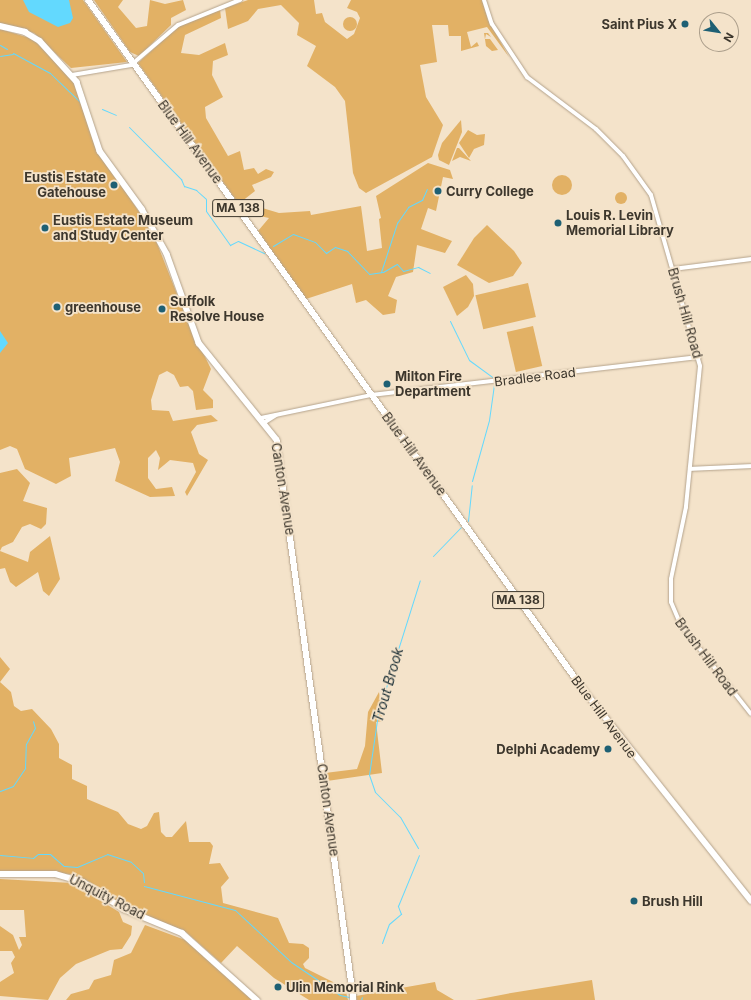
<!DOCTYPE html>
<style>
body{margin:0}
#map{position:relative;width:751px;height:1000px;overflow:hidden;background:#f4e3ca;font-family:Inter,sans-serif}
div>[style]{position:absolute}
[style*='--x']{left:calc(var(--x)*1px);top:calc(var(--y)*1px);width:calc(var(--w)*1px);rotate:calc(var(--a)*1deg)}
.green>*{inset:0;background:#e2b165;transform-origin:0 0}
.round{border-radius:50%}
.water>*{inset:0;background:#63d9fe}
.stream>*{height:1px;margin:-0.5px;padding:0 0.5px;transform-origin:0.5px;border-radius:0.5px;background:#63d9fe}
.roads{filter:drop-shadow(0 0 1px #b4a38c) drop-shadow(0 0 1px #b4a38c)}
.minor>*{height:4px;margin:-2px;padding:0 2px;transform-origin:2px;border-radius:2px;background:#fff}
.major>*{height:5.5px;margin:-2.75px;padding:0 2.75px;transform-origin:2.75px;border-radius:2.75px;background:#fff}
.highway>*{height:6px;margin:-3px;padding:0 3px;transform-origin:3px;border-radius:3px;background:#fff}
.dots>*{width:11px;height:11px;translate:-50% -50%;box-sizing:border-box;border:2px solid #f4e3ca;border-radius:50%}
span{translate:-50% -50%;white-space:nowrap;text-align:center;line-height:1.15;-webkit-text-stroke:3.5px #f4e3ca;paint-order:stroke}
.shield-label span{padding:1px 3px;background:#f4e3ca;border:1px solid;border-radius:3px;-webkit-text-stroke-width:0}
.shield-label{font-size:12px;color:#3d372d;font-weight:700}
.poi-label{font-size:13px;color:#3d372d;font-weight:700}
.right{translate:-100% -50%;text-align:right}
.left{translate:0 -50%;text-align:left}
.street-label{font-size:13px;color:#3d372d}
.water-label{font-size:14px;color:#1b2f36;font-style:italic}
.north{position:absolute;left:699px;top:12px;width:40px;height:40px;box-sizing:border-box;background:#f4e3ca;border:1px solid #ab9e8b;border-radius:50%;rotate:120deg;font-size:11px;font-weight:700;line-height:16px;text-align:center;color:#3d372d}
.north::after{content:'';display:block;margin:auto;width:14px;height:18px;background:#1e6074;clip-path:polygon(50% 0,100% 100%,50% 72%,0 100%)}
</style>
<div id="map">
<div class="green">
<i style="clip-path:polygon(0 0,83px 0,127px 62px,71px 68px,34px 33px,0 23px)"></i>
<i style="clip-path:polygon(94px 0,123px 0,118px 7px,136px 28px,147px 26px,150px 0,165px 4px,183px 0,186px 10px,171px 18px,171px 25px,139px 56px,130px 52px)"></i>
<i style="clip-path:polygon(248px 0,314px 0,316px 14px,322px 13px,325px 22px,347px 39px,354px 34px,360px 18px,357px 12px,347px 8px,351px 0,482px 0,488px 20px,509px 57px,487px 27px,467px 32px,471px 47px,477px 42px,479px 46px,461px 51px,461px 36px,449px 36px,448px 25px,432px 25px,437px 62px,420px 65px,426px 97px,443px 125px,432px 157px,366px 193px,359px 188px,353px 173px,345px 101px,335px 87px,307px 66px,316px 46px,297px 35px,299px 23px,281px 5px,258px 9px,248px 21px,228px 29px,225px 8px)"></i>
<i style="clip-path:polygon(220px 9px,221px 18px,185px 35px,181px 53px,199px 55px,225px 43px,228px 55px,213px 61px,212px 75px,223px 97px,205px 107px,206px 118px,228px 156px,240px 151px,244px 170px,254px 168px,258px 174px,266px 169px,274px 172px,271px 177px,252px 185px,255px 191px,241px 202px,236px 200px,138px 63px,180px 25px)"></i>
<i class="round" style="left:343px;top:17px;width:14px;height:14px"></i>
<i style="clip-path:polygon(0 29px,33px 39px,75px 83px,96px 147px,153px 233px,188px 322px,211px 369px,203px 390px,213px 400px,213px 408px,196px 410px,193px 391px,188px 386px,180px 387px,174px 375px,167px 371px,159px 375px,151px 400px,152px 410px,169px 411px,173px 421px,211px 415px,218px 421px,197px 425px,191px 432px,199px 454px,208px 460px,187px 496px,185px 492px,196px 472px,193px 463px,170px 460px,158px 470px,160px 458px,156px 450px,148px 458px,148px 478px,156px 489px,172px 487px,175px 496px,150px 497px,115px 481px,120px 462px,115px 448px,69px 458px,71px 476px,56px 484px,25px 469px,17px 449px,10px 446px,0 450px)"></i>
<i style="clip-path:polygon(484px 33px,488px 33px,491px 37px,486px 34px,485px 39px,490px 39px,498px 50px,492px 51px,486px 46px)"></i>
<i style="clip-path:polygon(461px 120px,462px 132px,449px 165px,439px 160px,438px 155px,442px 143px)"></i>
<i style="clip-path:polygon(468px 130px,477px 135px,485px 134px,484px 145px,474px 149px,469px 158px,459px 143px)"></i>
<i style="clip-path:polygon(457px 148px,459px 148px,471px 161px,460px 157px,452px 161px)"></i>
<i style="clip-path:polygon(428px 163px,450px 170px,453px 179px,443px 177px,436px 211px,428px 208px,421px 229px,452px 241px,445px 253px,417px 245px,413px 272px,396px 277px,388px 296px,397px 300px,395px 313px,383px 315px,366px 300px,356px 303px,352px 284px,306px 299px,258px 231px,269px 218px,255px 215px,259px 207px,279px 213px,310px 211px,311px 215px,361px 206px,367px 251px,382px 248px,379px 219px,381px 218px,376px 196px)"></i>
<i class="round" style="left:552px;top:175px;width:20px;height:20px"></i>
<i class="round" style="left:615px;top:192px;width:12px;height:12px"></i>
<i style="clip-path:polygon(487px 225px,514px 251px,522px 263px,513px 276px,489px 283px,457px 265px,474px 238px)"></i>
<i style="clip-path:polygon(466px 275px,473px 284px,474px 296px,468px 307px,457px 316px,443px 287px)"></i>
<i style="left:528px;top:283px;width:35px;height:54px;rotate:77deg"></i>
<i style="left:533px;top:326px;width:41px;height:27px;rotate:77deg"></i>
<i style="clip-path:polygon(17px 469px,30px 483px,23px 501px,47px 508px,46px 524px,41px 529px,30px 524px,22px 527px,13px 542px,2px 547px,0 551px,28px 562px,30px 552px,50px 536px,60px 579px,49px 596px,43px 591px,38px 572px,16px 587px,10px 582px,5px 568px,0 569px,0 473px)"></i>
<i style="clip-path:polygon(0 657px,10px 669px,0 682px,11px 692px,14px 706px,21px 711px,32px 709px,51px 729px,59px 744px,59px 758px,72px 765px,72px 779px,87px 786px,87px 799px,118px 812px,128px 824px,141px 829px,147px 826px,154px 813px,159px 812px,161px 832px,166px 837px,172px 837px,186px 821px,189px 842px,210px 842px,213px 846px,209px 864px,220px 863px,229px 878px,221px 887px,223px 903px,278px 918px,289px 943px,303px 944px,309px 948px,309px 958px,303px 964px,305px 968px,345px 988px,348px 1000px,309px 1000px,274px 978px,237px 946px,221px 963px,186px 932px,126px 908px,88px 881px,70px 874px,0 871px)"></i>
<i style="clip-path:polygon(379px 692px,383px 721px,376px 722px,382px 773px,327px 781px,325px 773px,357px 769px,365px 746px,368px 712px)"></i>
<i style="clip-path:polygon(0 879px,72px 883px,119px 912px,123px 922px,132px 926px,131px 935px,122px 949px,110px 950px,76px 964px,60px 978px,48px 1000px,0 996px,0 982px,14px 973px,11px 963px,15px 957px,12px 951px,0 951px,0 926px,13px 935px,19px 950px,22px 945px,19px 937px,26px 937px,24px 910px,0 910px)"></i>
<i style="clip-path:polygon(145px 925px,188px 941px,252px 1000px,66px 1000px,71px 994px,89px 989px,94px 980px,111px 975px,114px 960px,131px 953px)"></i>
<i style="clip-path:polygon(592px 980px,595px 1000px,475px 1000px,511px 993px)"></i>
<i style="clip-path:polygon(435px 982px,437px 990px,454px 1000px,357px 1000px,356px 996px)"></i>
</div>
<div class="water">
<i style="clip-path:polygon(23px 0,69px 0,73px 18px,70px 23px,58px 27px,29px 12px)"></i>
<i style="clip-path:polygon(0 331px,8px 343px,0 353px)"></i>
</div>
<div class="stream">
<i style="--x:0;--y:45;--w:8;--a:30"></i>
<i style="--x:13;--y:53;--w:42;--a:28.4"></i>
<i style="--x:50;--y:73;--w:42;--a:44"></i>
<i style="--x:0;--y:56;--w:13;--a:-9"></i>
<i style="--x:102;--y:109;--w:15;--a:23"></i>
<i style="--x:129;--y:127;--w:74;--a:45"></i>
<i style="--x:181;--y:179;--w:8;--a:67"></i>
<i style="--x:184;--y:186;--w:13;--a:18"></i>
<i style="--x:196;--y:190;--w:13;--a:42"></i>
<i style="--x:206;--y:199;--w:12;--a:90"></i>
<i style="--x:206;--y:211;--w:42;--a:54.8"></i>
<i style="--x:230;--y:245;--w:9;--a:-27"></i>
<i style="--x:238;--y:241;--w:29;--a:25"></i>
<i style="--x:273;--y:246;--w:23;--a:-31"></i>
<i style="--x:293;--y:234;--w:23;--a:20"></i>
<i style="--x:315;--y:242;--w:16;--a:45"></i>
<i style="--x:326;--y:253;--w:11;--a:-34"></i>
<i style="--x:335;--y:247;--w:13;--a:18"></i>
<i style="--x:347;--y:251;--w:32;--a:46"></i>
<i style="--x:369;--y:274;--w:14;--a:-8"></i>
<i style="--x:383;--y:272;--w:16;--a:-30"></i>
<i style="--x:397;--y:264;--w:9;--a:49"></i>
<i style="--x:403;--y:271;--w:16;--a:-15"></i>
<i style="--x:418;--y:267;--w:13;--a:27"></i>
<i style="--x:381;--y:272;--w:52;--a:-71.9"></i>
<i style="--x:397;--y:223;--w:19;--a:-55"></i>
<i style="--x:408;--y:207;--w:16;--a:-27"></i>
<i style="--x:422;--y:200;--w:12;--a:-66"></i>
<i style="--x:450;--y:321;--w:43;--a:64"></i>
<i style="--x:469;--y:360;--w:29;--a:36"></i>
<i style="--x:472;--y:481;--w:63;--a:-74.4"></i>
<i style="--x:489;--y:420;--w:35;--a:-82"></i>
<i style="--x:468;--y:521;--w:36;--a:-84"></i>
<i style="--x:433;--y:556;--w:40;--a:-46"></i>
<i style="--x:0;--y:791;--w:14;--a:-21"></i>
<i style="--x:13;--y:786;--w:22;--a:-56"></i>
<i style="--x:25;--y:768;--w:24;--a:-88"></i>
<i style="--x:26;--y:744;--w:18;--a:-61"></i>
<i style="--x:35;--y:728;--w:7;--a:-106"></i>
<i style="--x:418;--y:848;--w:36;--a:-120"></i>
<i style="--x:400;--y:817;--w:35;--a:-135"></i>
<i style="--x:375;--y:792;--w:18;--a:-109"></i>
<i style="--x:369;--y:775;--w:63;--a:-81.7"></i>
<i style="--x:378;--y:713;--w:139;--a:-72.5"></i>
<i style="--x:0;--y:855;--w:33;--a:5"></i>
<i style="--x:33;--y:858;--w:6;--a:-39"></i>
<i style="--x:38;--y:854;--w:12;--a:0"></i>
<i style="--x:50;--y:854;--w:18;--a:41"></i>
<i style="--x:64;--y:866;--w:13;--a:4"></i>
<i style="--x:77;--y:867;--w:33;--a:-23"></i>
<i style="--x:107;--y:854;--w:25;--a:18"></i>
<i style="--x:131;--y:862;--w:16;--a:43"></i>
<i style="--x:143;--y:873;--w:9;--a:84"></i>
<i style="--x:144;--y:886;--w:94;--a:14.8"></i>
<i style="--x:235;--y:910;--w:76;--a:42.9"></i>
<i style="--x:291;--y:962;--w:59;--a:34"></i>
<i style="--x:340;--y:995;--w:9;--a:13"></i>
<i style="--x:382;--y:943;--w:20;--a:-70"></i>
<i style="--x:389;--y:924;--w:16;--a:-40"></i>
<i style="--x:401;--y:914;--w:9;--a:-111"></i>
<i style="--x:398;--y:906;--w:55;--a:-67.6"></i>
<i style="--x:361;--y:1000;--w:3;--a:-72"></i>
</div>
<div class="roads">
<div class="minor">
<i style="--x:484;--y:0;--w:25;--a:72"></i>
<i style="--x:492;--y:24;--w:64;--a:56.6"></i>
<i style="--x:527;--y:77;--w:86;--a:37"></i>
<i style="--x:596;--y:129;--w:38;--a:45"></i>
<i style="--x:623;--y:156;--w:48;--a:54.3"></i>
<i style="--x:651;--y:195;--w:178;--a:74"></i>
<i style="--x:700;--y:366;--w:142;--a:95.7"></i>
<i style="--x:686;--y:507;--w:74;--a:101.8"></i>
<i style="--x:671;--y:579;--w:23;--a:90"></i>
<i style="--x:671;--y:602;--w:25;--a:67"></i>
<i style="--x:681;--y:625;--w:113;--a:51.8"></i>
<i style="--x:72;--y:75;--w:60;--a:-9.6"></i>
<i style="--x:131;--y:65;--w:62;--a:-40.4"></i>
<i style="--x:178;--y:25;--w:67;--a:-22"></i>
<i style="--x:673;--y:269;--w:79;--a:-7.3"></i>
<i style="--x:261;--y:418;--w:112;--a:-11.8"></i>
<i style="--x:371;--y:395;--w:330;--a:-6.6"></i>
<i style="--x:265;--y:422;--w:13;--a:-32"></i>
<i style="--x:690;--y:469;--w:61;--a:-2.8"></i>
</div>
<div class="major">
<i style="--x:0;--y:26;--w:26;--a:13"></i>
<i style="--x:25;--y:32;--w:17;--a:31"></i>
<i style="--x:40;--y:41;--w:55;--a:47.9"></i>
<i style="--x:77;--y:82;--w:73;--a:71.6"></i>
<i style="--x:100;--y:151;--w:72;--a:54.1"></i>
<i style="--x:142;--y:209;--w:51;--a:60.9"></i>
<i style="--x:167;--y:254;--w:95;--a:70.2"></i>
<i style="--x:199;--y:343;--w:124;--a:51.2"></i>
<i style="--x:277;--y:440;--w:565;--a:82.17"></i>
<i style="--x:0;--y:874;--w:55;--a:0"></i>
<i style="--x:55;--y:874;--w:29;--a:16"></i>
<i style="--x:83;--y:882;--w:49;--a:33.4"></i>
<i style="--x:124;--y:909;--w:63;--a:22.5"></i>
<i style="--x:182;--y:933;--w:101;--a:41.8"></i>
</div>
<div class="highway">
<i style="--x:88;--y:0;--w:852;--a:54.31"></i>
<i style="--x:585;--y:692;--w:267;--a:51.5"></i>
</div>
</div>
<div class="dots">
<i style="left:685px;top:24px;background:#1e6074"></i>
<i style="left:114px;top:185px;background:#1e6074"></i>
<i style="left:438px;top:191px;background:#1e6074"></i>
<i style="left:558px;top:223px;background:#1e6074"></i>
<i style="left:45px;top:228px;background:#1e6074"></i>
<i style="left:57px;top:307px;background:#1e6074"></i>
<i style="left:162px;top:309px;background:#1e6074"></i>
<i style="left:387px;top:384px;background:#1e6074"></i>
<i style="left:608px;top:749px;background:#1e6074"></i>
<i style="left:634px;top:901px;background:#1e6074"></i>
<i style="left:278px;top:987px;background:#1e6074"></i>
</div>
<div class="shield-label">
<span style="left:238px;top:208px">MA 138</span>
<span style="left:518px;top:600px">MA 138</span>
</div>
<div class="poi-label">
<span class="right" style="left:677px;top:24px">Saint Pius X</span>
<span class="right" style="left:106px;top:185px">Eustis Estate<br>Gatehouse</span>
<span class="left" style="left:446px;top:191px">Curry College</span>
<span class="left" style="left:566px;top:223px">Louis R. Levin<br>Memorial Library</span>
<span class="left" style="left:53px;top:228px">Eustis Estate Museum<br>and Study Center</span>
<span class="left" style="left:170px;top:309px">Suffolk<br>Resolve House</span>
<span class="left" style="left:65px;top:307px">greenhouse</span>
<span class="left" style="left:395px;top:384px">Milton Fire<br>Department</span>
<span class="right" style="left:600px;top:749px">Delphi Academy</span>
<span class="left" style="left:642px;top:901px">Brush Hill</span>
<span class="left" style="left:286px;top:987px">Ulin Memorial Rink</span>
</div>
<div class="street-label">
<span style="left:190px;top:142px;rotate:54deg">Blue Hill Avenue</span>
<span style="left:685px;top:313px;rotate:74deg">Brush Hill Road</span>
<span style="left:535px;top:377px;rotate:-7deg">Bradlee Road</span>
<span style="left:414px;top:454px;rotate:54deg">Blue Hill Avenue</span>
<span style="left:283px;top:489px;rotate:81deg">Canton Avenue</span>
<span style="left:706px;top:657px;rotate:53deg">Brush Hill Road</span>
<span style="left:604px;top:717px;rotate:53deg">Blue Hill Avenue</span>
<span style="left:328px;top:810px;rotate:82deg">Canton Avenue</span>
<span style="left:107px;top:897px;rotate:27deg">Unquity Road</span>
</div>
<div class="water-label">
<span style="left:388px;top:685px;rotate:-74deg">Trout Brook</span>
</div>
<div class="north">N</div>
</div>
